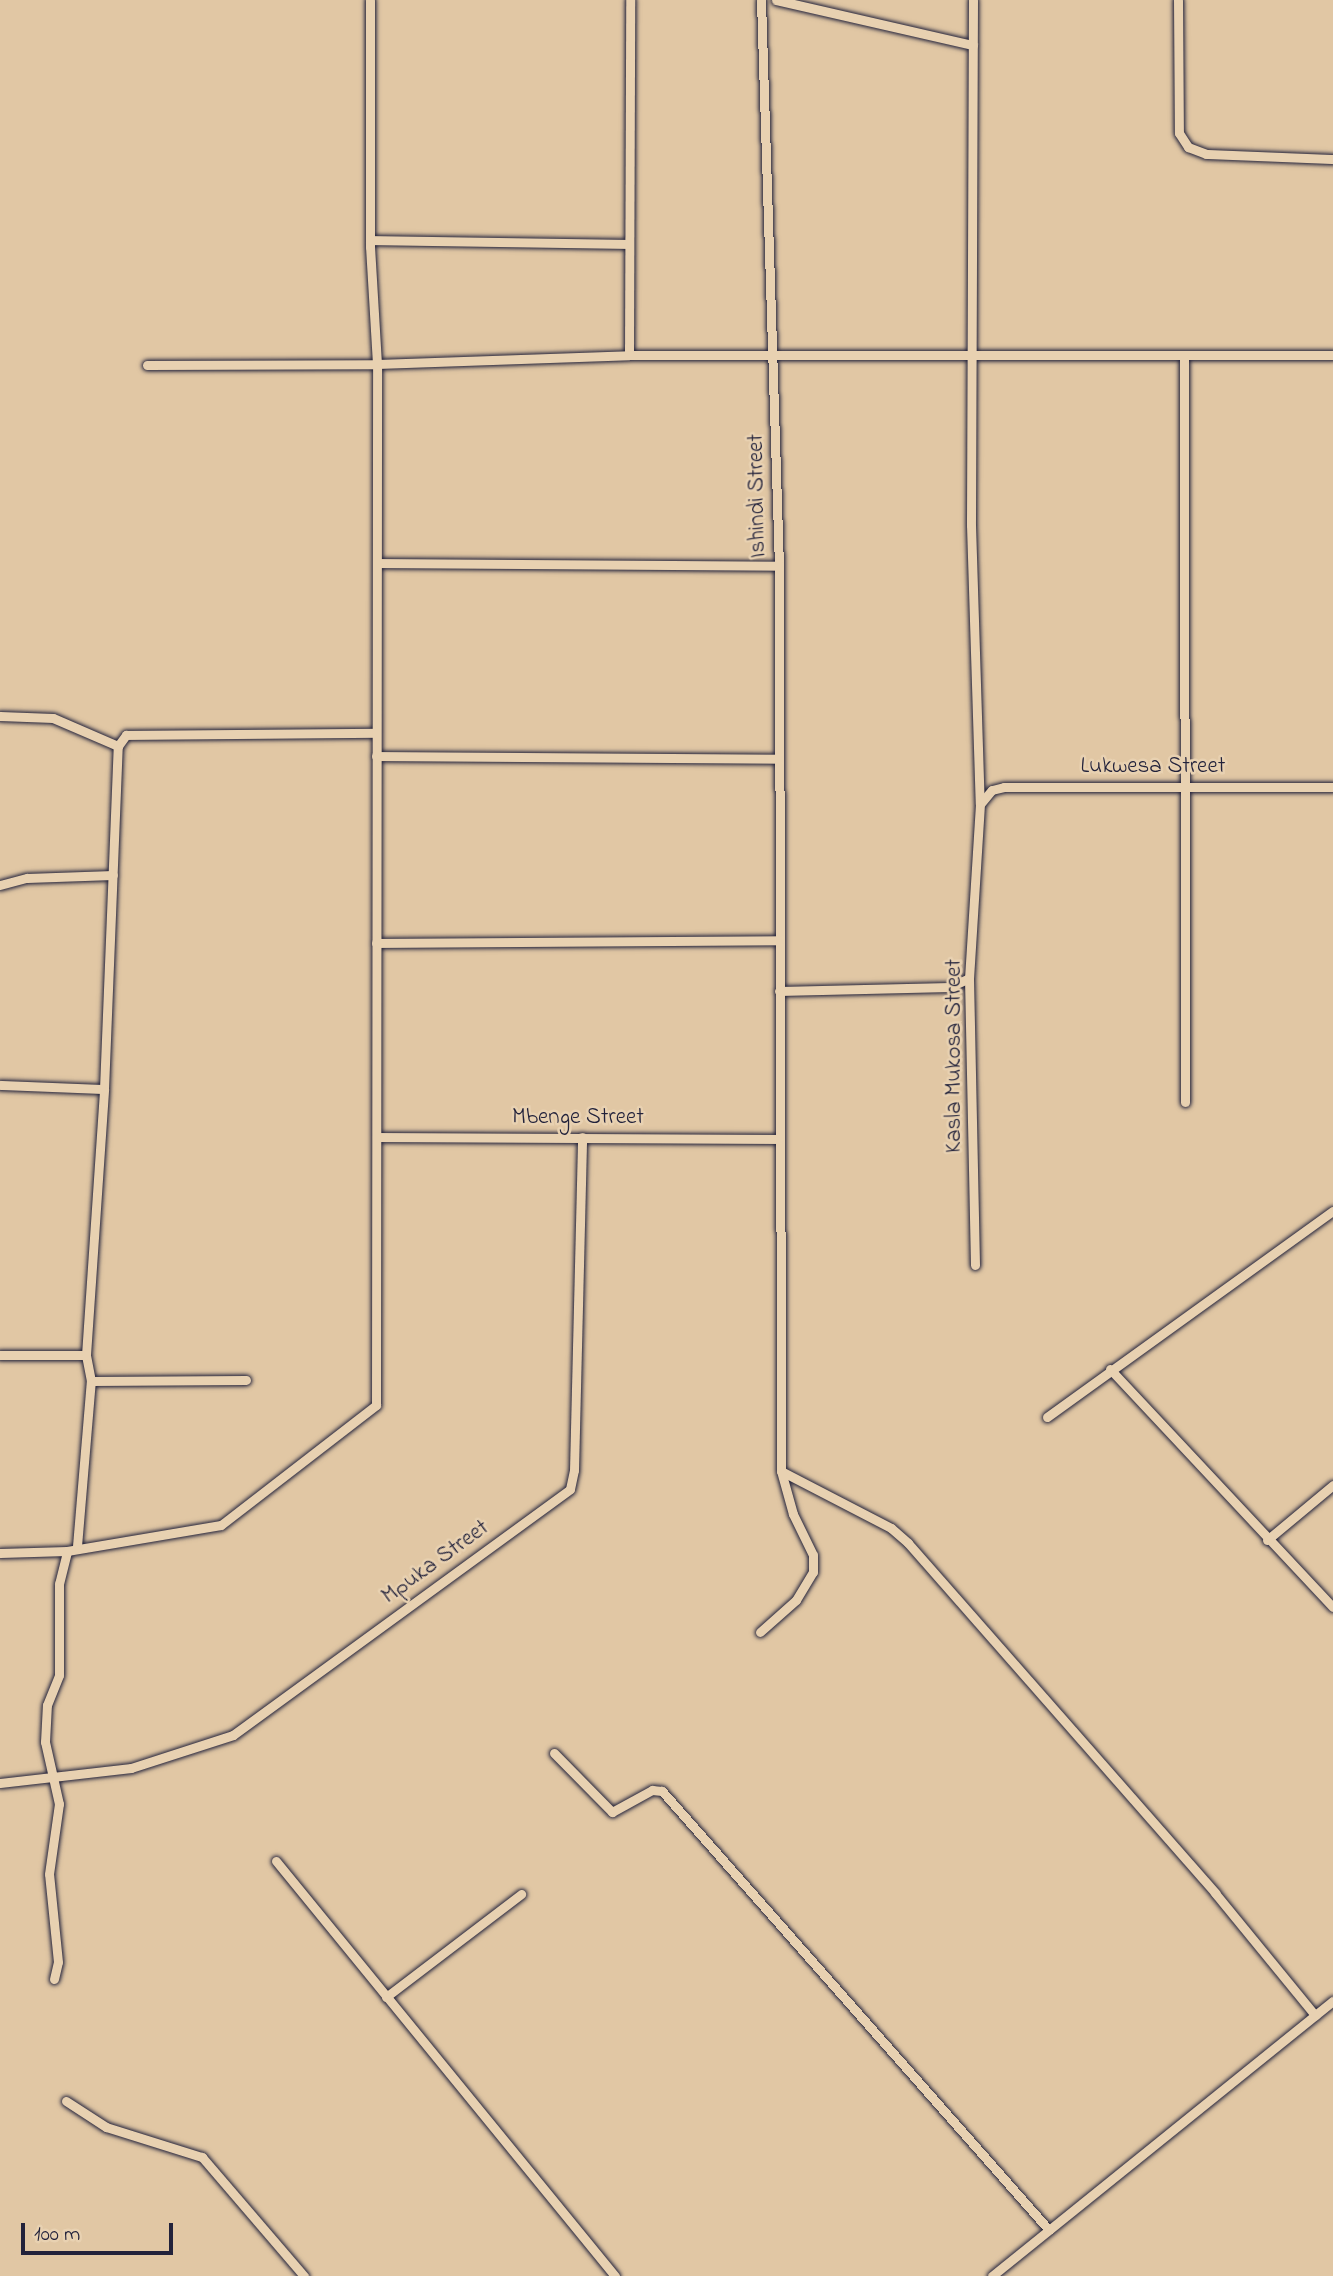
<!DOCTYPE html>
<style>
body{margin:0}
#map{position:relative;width:1333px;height:2276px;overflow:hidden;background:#e1c7a4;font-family:"Indie Flower",sans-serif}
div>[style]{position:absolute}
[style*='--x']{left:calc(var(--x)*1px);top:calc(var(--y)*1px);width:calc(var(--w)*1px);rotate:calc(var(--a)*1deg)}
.roads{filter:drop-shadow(0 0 2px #22223b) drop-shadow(0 0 2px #22223b)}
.minor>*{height:9px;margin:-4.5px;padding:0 4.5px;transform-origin:4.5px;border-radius:4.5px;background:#e8d1b1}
span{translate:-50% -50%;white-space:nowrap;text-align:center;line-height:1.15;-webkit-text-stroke:5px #e8d1b1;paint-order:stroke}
.street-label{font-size:23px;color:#22223b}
.scale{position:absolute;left:21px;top:2223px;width:152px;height:32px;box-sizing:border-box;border:4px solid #22223b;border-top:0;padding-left:9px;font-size:21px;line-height:24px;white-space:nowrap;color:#22223b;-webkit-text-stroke:5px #e8d1b1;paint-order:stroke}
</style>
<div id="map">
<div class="roads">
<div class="minor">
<i style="--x:761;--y:0;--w:566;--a:88.18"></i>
<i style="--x:779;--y:566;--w:905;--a:89.87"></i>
<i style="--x:781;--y:1471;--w:124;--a:27.4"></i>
<i style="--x:891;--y:1528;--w:23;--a:41"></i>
<i style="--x:908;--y:1543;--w:466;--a:48.7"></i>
<i style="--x:1215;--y:1893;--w:158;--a:50.7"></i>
<i style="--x:776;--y:0;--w:202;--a:12.9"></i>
<i style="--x:973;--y:0;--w:525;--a:90.22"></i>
<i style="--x:971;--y:525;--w:279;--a:88.2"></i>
<i style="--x:980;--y:804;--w:174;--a:93.6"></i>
<i style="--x:969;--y:978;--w:287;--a:88.8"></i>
<i style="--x:1178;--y:0;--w:133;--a:89.6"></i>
<i style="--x:1179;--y:133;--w:17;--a:57"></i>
<i style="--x:1188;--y:147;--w:19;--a:21"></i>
<i style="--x:1206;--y:154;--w:127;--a:2.3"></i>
<i style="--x:370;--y:240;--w:257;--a:0.9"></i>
<i style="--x:629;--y:355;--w:355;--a:-89.8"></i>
<i style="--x:1184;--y:355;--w:747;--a:89.92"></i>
<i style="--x:147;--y:365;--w:230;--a:-0.2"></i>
<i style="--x:377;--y:364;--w:252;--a:-2"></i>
<i style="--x:629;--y:355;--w:704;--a:0"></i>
<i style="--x:377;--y:563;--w:402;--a:0.4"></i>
<i style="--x:0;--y:716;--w:53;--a:2.2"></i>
<i style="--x:53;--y:718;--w:71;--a:23.3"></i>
<i style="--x:376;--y:756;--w:403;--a:0.4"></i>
<i style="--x:981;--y:803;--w:17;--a:-50"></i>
<i style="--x:992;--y:790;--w:12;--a:-14"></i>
<i style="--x:1004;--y:787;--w:329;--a:0"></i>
<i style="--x:0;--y:885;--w:28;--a:-15"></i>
<i style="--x:27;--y:878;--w:86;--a:-2"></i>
<i style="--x:376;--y:943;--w:403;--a:-0.4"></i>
<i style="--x:779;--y:991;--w:171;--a:-1.3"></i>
<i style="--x:950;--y:987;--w:21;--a:-25"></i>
<i style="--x:0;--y:1085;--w:104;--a:2.2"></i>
<i style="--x:378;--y:1137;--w:400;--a:0.3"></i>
<i style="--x:0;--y:1355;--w:86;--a:0"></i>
<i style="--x:1110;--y:1369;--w:326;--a:46.9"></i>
<i style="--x:91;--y:1381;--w:155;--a:-0.4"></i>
<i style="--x:1047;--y:1417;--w:352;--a:-35.8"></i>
<i style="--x:1267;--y:1540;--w:86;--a:-39.8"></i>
<i style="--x:77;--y:1546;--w:166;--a:-85.2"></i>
<i style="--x:91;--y:1381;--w:26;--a:-101"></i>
<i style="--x:86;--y:1355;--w:267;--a:-86.1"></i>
<i style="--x:104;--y:1089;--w:343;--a:-87.7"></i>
<i style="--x:118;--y:746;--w:14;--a:-54"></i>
<i style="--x:126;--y:735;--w:250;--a:-0.5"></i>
<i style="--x:0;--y:1553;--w:67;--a:-1.7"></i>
<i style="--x:67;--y:1551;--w:156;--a:-9.6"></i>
<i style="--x:221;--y:1525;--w:196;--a:-37.7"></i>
<i style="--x:376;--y:1405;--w:1041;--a:-89.94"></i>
<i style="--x:377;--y:364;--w:117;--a:-93.4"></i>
<i style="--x:370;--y:247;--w:247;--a:-90"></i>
<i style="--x:760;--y:1632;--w:48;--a:-41.6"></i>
<i style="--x:796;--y:1600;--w:33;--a:-59"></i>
<i style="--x:813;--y:1572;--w:17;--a:-90"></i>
<i style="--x:813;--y:1555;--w:46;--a:-116"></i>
<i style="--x:793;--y:1514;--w:45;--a:-105.6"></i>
<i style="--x:554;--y:1753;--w:83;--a:45.5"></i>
<i style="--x:612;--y:1812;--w:46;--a:-28.8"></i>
<i style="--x:652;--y:1790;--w:10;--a:6"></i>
<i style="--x:662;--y:1791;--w:585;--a:48.6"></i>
<i style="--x:0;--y:1783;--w:132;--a:-6.5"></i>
<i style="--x:131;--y:1768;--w:107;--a:-17.9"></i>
<i style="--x:233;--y:1735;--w:417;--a:-36.1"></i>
<i style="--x:570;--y:1489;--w:19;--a:-78"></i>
<i style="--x:574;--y:1470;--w:333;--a:-88.6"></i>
<i style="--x:276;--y:1861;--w:536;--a:50.76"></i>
<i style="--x:54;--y:1979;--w:17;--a:-77"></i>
<i style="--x:58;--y:1962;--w:88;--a:-95.8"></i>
<i style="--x:49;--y:1874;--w:71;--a:-81.9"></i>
<i style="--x:59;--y:1804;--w:64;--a:-102.7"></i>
<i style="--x:45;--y:1742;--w:37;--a:-87"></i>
<i style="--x:47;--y:1705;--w:32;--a:-68"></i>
<i style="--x:59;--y:1675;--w:91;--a:-90"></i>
<i style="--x:59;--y:1584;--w:34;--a:-76"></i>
<i style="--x:386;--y:1997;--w:170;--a:-37.3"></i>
<i style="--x:66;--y:2101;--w:48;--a:33"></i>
<i style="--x:106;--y:2127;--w:101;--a:17.4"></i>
<i style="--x:202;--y:2157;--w:157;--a:49.4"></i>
<i style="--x:992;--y:2276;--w:438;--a:-38.9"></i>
</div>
</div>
<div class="street-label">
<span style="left:758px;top:496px;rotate:-91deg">Ishindi Street</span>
<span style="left:1153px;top:767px">Lukwesa Street</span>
<span style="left:955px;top:1056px;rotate:-90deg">Kasla Mukosa Street</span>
<span style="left:578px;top:1118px">Mbenge Street</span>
<span style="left:436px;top:1563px;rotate:-36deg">Mpuka Street</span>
</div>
<div class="scale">100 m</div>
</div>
